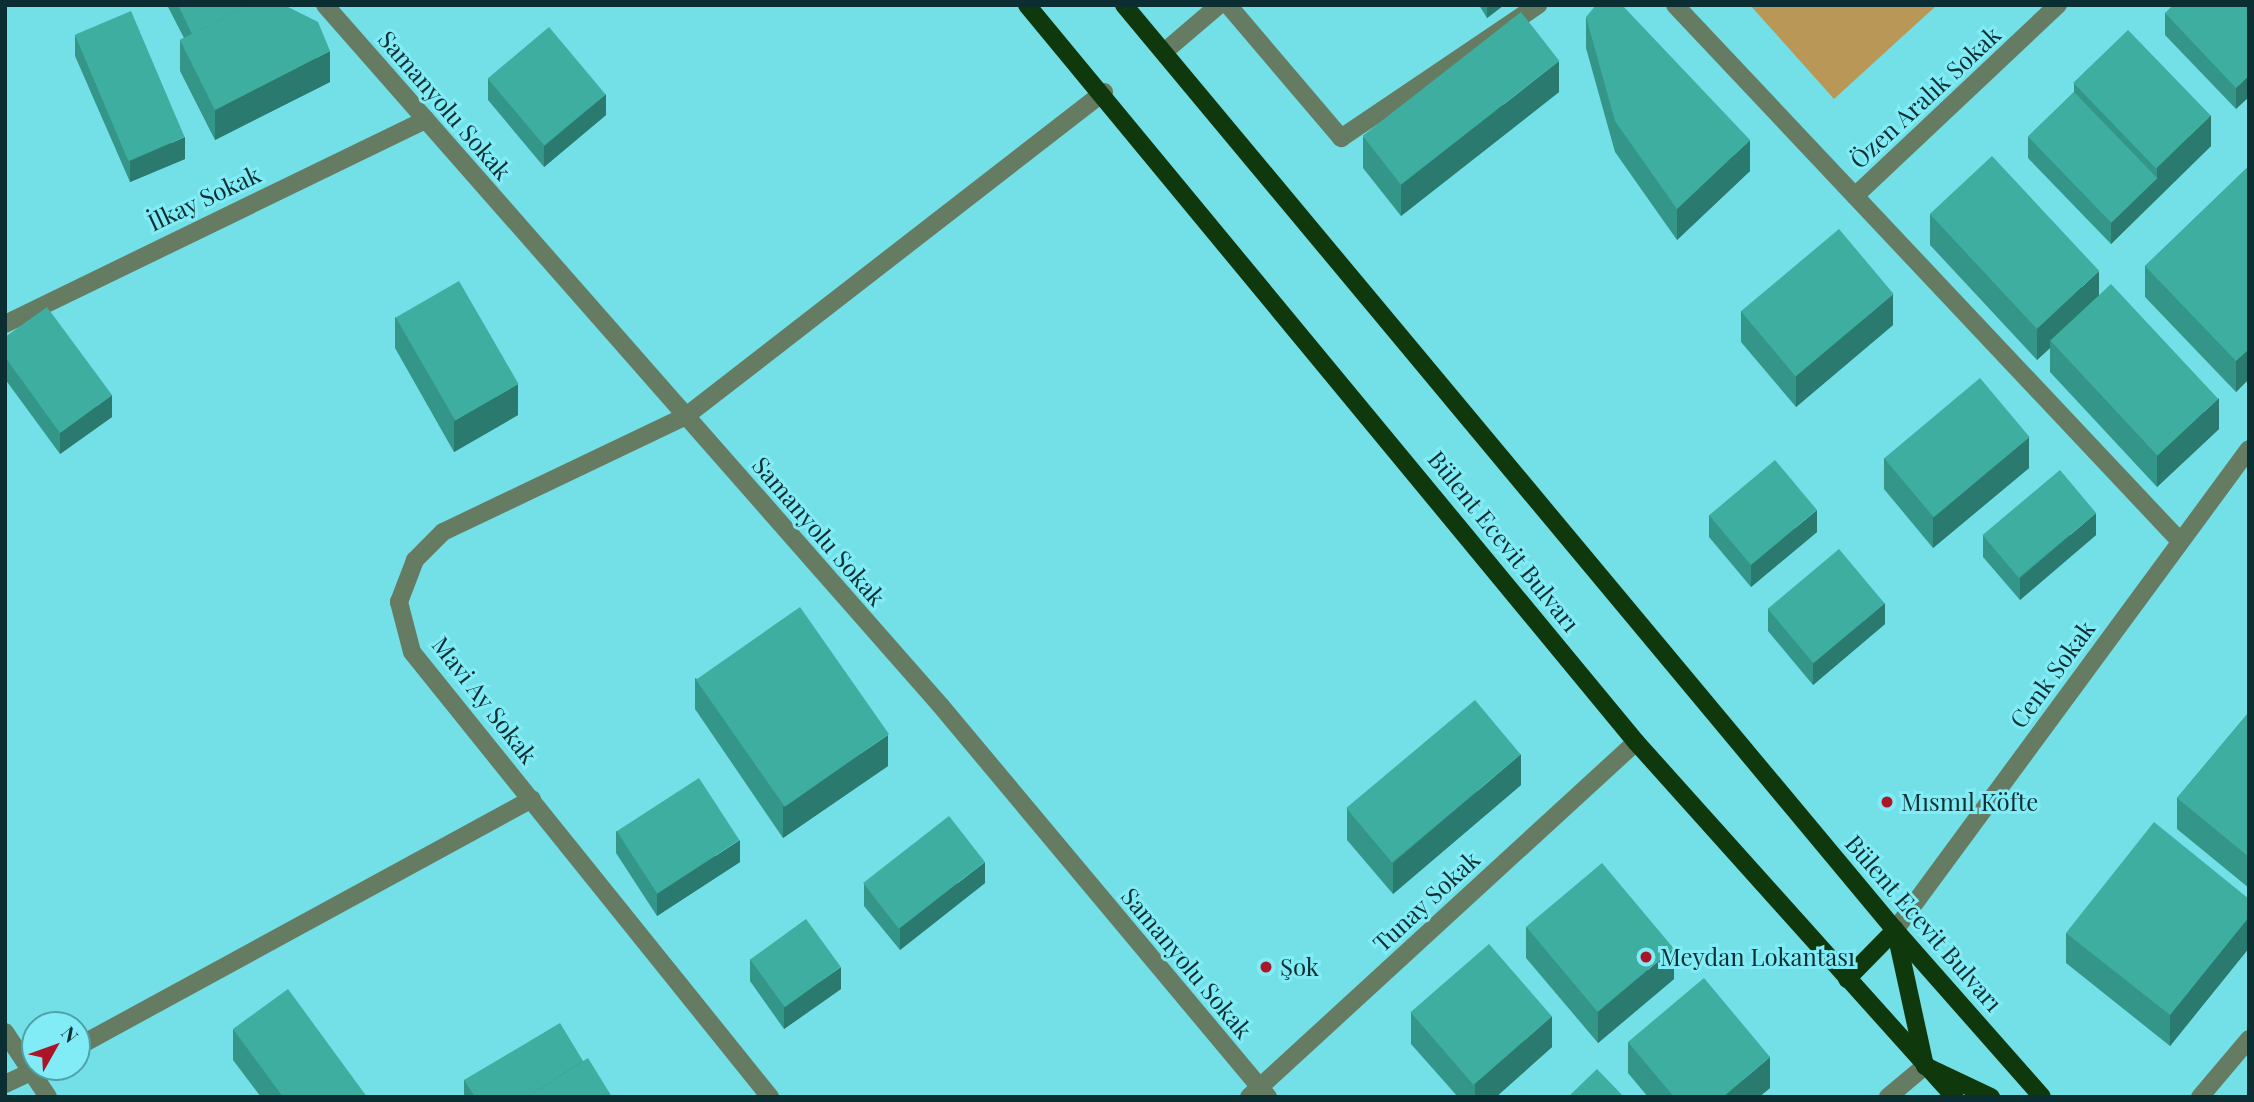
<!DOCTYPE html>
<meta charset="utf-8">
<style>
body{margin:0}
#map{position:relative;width:2254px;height:1102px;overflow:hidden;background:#73dfe7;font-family:"Playfair Display",serif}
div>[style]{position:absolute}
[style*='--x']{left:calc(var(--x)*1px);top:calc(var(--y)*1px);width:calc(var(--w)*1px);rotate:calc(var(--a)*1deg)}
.green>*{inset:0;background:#b99857}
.minor>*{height:18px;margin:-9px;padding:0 9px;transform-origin:9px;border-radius:9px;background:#657b62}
.major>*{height:18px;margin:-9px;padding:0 9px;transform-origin:9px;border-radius:9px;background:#0f390d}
.wall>*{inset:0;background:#349689}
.shaded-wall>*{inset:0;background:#2b7a6f}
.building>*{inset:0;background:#3dae9f;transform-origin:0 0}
.dots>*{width:19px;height:19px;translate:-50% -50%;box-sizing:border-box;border:4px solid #81ecf5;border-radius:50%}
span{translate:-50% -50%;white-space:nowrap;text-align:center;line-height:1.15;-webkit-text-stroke:6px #81ecf5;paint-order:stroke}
.street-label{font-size:24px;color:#0a2e31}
.poi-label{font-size:24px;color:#0a2e31}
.left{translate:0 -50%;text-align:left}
.frame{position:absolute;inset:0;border:7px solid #0a2e31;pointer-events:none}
.north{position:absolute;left:21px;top:1011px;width:70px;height:70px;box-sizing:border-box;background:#81ecf5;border:2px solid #51a0a7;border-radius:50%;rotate:50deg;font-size:19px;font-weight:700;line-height:28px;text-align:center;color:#0a2e31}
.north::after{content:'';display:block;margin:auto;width:24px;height:32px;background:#aa1528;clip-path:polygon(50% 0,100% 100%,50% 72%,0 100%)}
</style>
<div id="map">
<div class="green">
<i style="clip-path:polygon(1750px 5px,1937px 5px,1834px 99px)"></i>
</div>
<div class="minor">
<i style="--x:325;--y:5;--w:933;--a:48.69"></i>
<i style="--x:941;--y:706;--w:510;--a:50.09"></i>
<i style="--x:1228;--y:5;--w:175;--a:49.6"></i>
<i style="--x:1341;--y:138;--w:238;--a:-34"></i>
<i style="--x:1675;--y:5;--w:736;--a:46.71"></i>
<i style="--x:1164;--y:52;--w:72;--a:-40.5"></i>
<i style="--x:1855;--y:196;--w:279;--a:-43.3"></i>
<i style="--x:5;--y:324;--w:468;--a:-25.9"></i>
<i style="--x:1895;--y:930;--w:597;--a:-53.65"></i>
<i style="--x:5;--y:1032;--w:78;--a:56.5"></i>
<i style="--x:77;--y:1047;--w:518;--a:-28.59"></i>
<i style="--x:5;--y:1084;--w:40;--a:-25"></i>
<i style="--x:770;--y:1097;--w:571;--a:-128.82"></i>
<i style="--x:412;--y:652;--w:52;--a:-104.6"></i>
<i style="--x:399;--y:602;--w:45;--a:-69.1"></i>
<i style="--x:415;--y:560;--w:40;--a:-45"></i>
<i style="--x:443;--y:532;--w:269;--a:-25.5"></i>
<i style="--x:686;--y:416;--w:529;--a:-37.78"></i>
<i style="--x:1249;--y:1097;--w:525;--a:-42.53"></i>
<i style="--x:1888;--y:1097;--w:48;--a:-40"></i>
<i style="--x:2200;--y:1097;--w:76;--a:-49.8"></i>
</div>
<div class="major">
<i style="--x:1027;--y:5;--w:956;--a:50.43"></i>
<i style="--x:1636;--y:742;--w:477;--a:48.1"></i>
<i style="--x:1124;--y:5;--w:1204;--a:50.19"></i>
<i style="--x:1895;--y:930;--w:222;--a:48.6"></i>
<i style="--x:1896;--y:933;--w:136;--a:77.7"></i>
<i style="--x:1925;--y:1066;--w:73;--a:25.2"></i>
<i style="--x:1847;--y:979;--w:69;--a:-45.6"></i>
</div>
<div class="wall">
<i style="clip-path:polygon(167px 5px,284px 5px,330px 82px,215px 140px,180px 71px,180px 40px,184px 38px)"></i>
<i style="clip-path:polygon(1479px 5px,1504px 5px,1487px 18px)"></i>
<i style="clip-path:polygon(2249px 5px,2236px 109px,2165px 35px,2165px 13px)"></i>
<i style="clip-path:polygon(1586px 17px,1750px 171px,1677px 240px,1615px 152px,1586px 48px)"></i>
<i style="clip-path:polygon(75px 35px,185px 159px,130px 182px,75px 56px)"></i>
<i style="clip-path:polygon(488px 78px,606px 115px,544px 167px,488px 100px)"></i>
<i style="clip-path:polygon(2074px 83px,2211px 146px,2111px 244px,2028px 158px,2028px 137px,2074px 92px)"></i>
<i style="clip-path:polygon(1559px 92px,1401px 216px,1363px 168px,1363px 137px)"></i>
<i style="clip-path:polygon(2249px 166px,2249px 379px,2236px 392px,2145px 297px,2145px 266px)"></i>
<i style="clip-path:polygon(1930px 214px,2099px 296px,2219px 429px,2157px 487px,2050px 372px,2050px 348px,2037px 360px,1930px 245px)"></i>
<i style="clip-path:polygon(1741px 311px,1893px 325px,1796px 407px,1741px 342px)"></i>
<i style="clip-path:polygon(395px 317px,518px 415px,454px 452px,395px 348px)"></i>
<i style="clip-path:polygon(5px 337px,112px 417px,60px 454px,5px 379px)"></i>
<i style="clip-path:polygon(1884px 458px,2029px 468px,1933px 548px,1884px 489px)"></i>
<i style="clip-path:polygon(1709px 515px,1817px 532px,1751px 587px,1709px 537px)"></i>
<i style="clip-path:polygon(1983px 535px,2096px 535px,2020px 600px,1983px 557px)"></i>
<i style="clip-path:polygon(1768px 609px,1885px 624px,1813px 685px,1768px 631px)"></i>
<i style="clip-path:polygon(695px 678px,888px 766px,783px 838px,695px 709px)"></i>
<i style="clip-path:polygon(2249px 712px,2249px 888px,2177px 829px,2177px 798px)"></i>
<i style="clip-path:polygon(1521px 785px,1393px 894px,1347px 840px,1347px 809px)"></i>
<i style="clip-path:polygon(616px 831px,740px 862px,657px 916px,616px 853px)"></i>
<i style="clip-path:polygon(985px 883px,900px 950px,864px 906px,864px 884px)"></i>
<i style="clip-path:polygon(2249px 899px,2249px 948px,2170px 1046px,2066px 963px,2066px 933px)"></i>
<i style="clip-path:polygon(1526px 927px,1674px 979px,1598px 1043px,1526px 958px)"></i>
<i style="clip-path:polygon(750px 959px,841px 989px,784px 1029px,750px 981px)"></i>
<i style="clip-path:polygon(1411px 1013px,1552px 1047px,1496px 1097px,1458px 1097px,1411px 1044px)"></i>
<i style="clip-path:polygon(233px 1029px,367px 1097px,261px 1097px,233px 1060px)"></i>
<i style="clip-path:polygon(1628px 1042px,1770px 1088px,1759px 1097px,1648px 1097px,1628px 1073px)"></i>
<i style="clip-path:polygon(583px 1061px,612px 1097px,464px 1097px,464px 1080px)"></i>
</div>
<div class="shaded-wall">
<i style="clip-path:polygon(1487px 5px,1504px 5px,1487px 18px)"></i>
<i style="clip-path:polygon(330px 51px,330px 82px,215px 140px,215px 110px)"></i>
<i style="clip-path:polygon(1559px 61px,1559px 92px,1401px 216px,1401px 185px)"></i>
<i style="clip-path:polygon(2249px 75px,2249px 97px,2236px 109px,2236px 88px)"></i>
<i style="clip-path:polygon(606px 94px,606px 115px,544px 167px,544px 145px)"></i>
<i style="clip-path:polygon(2211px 115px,2211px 146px,2111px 244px,2111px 222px,2157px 178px,2157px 168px)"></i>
<i style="clip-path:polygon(185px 137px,185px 159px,130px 182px,130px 161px)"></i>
<i style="clip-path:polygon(1750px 140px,1750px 171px,1677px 240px,1677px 209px)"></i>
<i style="clip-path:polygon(2099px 271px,2099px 302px,2050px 341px,2050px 348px,2037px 360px,2037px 329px)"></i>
<i style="clip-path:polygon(1893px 294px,1893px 325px,1796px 407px,1796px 376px)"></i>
<i style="clip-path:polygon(2249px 349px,2249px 379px,2236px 392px,2236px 361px)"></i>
<i style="clip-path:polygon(518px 384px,518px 415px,454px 452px,454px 421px)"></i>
<i style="clip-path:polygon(112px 395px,112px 417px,60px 454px,60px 433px)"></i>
<i style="clip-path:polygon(2219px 398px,2219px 429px,2157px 487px,2157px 456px)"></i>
<i style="clip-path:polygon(2029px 437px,2029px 468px,1933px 548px,1933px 517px)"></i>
<i style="clip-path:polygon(1817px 510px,1817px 532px,1751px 587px,1751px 565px)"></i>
<i style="clip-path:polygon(2096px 513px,2096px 535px,2020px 600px,2020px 578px)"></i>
<i style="clip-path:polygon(1885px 603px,1885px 624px,1813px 685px,1813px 663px)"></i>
<i style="clip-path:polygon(888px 735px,888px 766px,783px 838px,783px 807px)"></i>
<i style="clip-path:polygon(1521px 754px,1521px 785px,1393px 894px,1393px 863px)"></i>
<i style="clip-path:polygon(740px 840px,740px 862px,657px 916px,657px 894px)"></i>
<i style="clip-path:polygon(985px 862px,985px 883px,900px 950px,900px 928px)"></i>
<i style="clip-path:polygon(2249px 917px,2249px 948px,2170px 1046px,2170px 1015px)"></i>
<i style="clip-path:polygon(1674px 948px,1674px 979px,1598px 1043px,1598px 1012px)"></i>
<i style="clip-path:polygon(841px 967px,841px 989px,784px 1029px,784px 1007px)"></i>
<i style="clip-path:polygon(1552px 1016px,1552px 1047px,1496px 1097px,1475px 1097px,1475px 1084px)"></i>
<i style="clip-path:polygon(1770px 1057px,1770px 1088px,1759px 1097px,1723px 1097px)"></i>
</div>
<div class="building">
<i style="clip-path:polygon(178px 5px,248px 5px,192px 34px)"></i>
<i style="clip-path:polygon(248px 5px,284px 5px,318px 22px,330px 51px,215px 110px,180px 40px)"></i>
<i style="clip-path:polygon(1596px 5px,1622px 5px,1750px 140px,1677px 209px,1615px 121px,1586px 17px)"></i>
<i style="clip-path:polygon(2173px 5px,2249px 5px,2249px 75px,2236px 88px,2165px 13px)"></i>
<i style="left:131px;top:11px;width:137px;height:61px;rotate:67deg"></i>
<i style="left:1521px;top:12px;width:62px;height:201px;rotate:52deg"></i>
<i style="left:549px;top:27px;width:88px;height:80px;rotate:50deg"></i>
<i style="left:2128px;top:30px;width:119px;height:76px;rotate:46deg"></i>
<i style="left:2074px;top:92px;width:120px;height:64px;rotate:46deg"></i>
<i style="left:1992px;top:156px;width:157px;height:85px;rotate:47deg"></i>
<i style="clip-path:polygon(2249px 166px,2249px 349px,2236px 361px,2145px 266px)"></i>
<i style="left:1839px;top:229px;width:85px;height:128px;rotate:50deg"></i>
<i style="left:459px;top:281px;width:119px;height:73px;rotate:60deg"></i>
<i style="left:2111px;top:284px;width:157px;height:83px;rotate:47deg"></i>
<i style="clip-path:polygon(47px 307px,112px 395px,60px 433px,5px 357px,5px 337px)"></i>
<i style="left:1980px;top:378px;width:77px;height:125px;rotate:50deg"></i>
<i style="left:1775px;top:460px;width:65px;height:86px;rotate:50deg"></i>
<i style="left:2060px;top:470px;width:56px;height:101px;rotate:50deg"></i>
<i style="left:1839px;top:549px;width:71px;height:93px;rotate:50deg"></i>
<i style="left:800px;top:607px;width:155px;height:127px;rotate:55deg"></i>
<i style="left:1475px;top:700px;width:71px;height:168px;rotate:50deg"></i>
<i style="clip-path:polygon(2249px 712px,2249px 857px,2177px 798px)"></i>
<i style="left:699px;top:778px;width:74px;height:98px;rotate:57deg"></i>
<i style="left:949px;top:816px;width:58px;height:109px;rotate:52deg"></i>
<i style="clip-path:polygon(2154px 822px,2249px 899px,2249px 917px,2170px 1015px,2066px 933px)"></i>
<i style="left:1602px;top:863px;width:111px;height:99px;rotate:50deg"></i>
<i style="left:806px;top:919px;width:59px;height:69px;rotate:54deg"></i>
<i style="left:1489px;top:944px;width:96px;height:104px;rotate:49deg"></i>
<i style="clip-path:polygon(1704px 978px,1770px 1057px,1723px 1097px,1674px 1097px,1628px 1042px)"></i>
<i style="clip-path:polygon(288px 989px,367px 1097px,283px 1097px,233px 1029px)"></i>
<i style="clip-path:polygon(560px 1023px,583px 1061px,527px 1097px,475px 1097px,464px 1080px)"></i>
<i style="clip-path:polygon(588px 1058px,612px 1097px,527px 1097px)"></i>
<i style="clip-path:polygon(1597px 1069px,1624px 1097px,1568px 1097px)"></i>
</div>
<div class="dots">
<i style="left:1887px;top:802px;background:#aa1528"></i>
<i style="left:1646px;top:957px;background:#aa1528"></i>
<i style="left:1266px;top:967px;background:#aa1528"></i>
</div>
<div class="street-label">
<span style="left:1925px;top:97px;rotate:-43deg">Özen Aralık Sokak</span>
<span style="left:445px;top:105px;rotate:49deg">Samanyolu Sokak</span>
<span style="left:204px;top:198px;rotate:-25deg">İlkay Sokak</span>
<span style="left:819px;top:531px;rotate:49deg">Samanyolu Sokak</span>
<span style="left:1504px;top:541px;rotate:51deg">Bülent Ecevit Bulvarı</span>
<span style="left:2052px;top:674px;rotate:-54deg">Cenk Sokak</span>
<span style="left:485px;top:700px;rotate:52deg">Mavi Ay Sokak</span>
<span style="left:1426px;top:901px;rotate:-43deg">Tunay Sokak</span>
<span style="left:1924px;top:923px;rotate:49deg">Bülent Ecevit Bulvarı</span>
<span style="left:1187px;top:963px;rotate:50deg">Samanyolu Sokak</span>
</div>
<div class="poi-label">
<span class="left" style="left:1901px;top:802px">Mısmıl Köfte</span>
<span class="left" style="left:1660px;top:957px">Meydan Lokantası</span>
<span class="left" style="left:1280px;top:967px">Şok</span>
</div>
<div class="frame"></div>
<div class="north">N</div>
</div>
